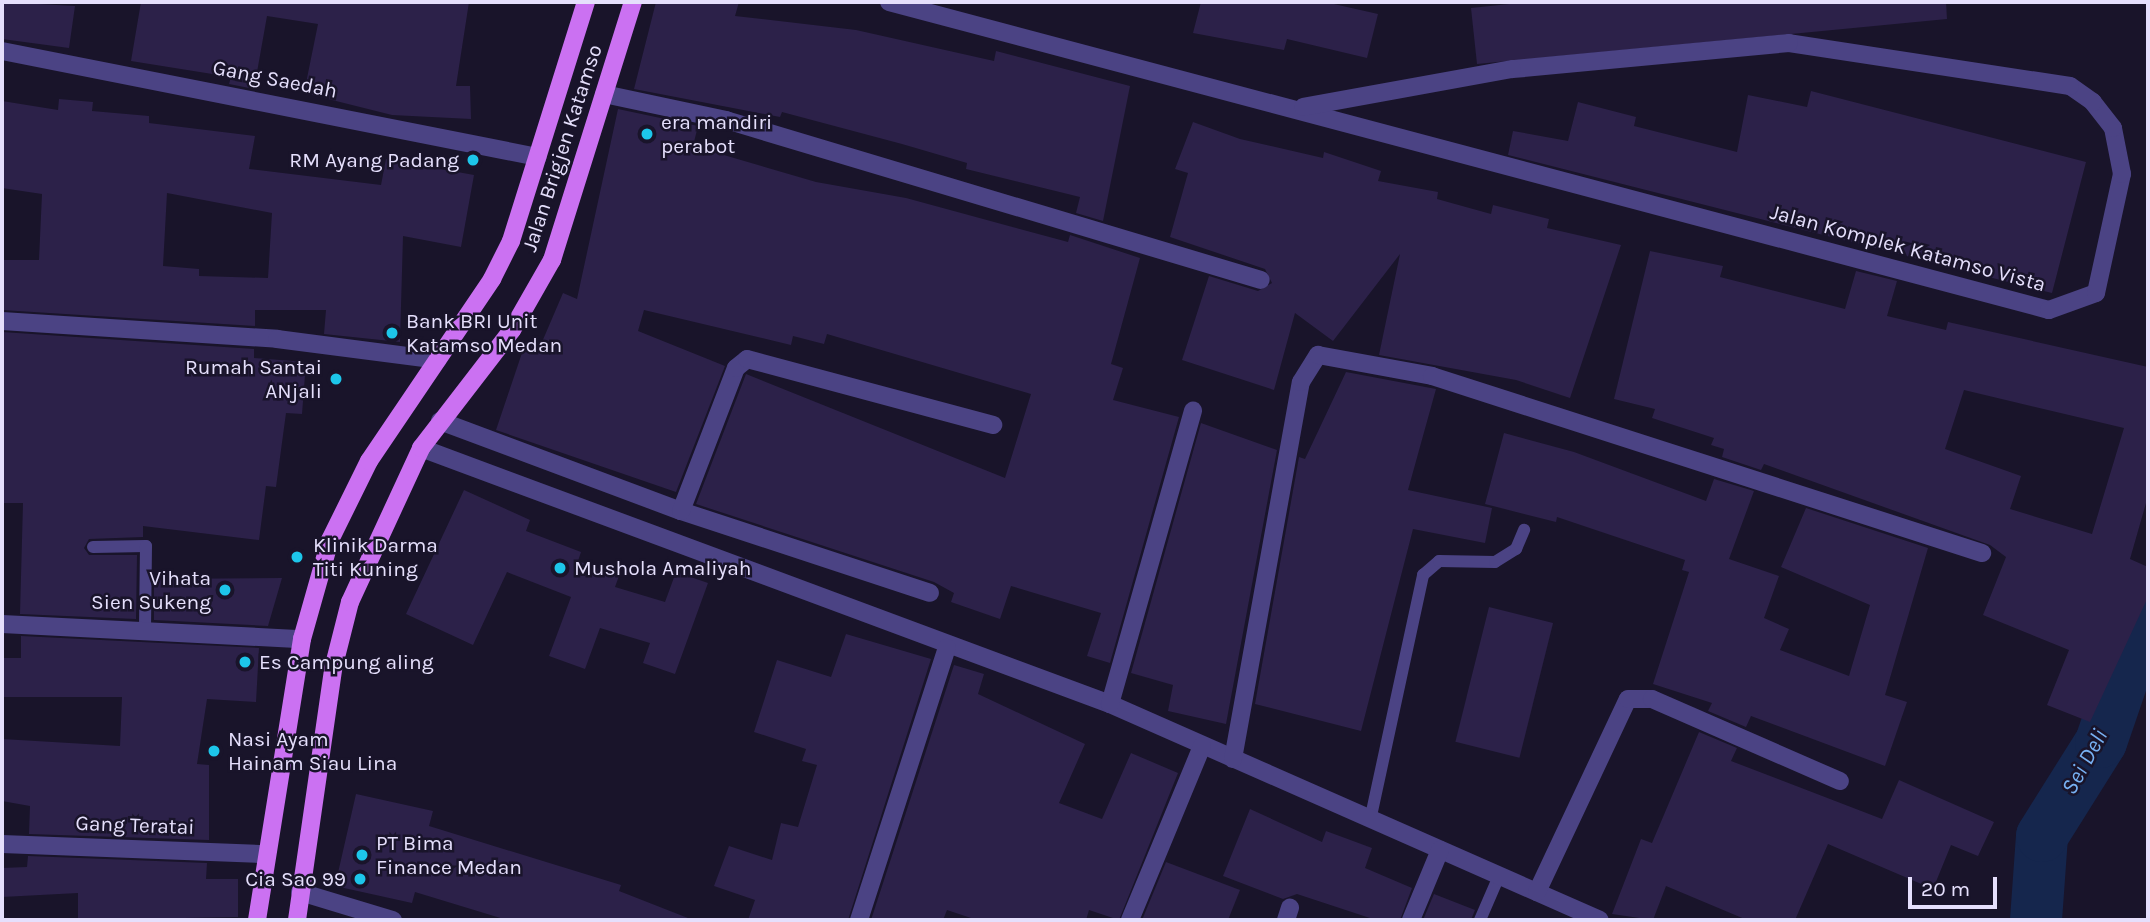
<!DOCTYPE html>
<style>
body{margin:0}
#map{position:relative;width:2150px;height:922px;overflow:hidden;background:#19142a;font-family:Karla,sans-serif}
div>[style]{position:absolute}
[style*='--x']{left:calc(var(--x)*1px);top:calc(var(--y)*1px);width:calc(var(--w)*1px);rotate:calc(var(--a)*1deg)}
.river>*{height:52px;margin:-26px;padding:0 26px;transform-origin:26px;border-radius:26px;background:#15264d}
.building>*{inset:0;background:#2c2149;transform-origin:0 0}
.lane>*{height:12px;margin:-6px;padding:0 6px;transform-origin:6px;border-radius:6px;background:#4b4384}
.street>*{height:18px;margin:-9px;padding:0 9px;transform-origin:9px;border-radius:9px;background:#4b4384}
.primary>*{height:18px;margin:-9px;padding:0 9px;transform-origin:9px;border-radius:9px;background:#cb71f2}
.dots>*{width:19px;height:19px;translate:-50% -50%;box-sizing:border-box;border:4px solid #19142a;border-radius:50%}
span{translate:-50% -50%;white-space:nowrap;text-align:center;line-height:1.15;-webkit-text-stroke:5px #19142a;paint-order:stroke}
.street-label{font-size:21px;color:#e5dffc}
.poi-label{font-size:21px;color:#e5dffc}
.left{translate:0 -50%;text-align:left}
.right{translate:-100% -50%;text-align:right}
.water-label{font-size:23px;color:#77b0f2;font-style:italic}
.frame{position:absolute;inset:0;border:4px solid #e5dffc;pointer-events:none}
.scale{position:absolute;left:1908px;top:877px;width:89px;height:32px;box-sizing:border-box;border:4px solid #e5dffc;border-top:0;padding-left:9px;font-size:21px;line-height:24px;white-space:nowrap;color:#e5dffc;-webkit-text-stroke:5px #19142a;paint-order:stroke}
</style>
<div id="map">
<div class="river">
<i style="--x:2036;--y:920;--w:84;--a:-85.9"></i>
<i style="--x:2042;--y:836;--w:111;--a:-57.9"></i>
<i style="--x:2101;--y:742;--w:145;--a:-71.1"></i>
</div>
<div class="building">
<i style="clip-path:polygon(2px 2px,75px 6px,69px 48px,2px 39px)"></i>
<i style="clip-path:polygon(141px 2px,469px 2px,456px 86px,470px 86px,471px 119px,392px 115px,304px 93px,318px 24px,267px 16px,254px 89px,229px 84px,231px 77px,131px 61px)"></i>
<i style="clip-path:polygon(656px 2px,739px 2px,735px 16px,856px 30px,994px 61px,996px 51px,1130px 86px,1103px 221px,1076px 213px,1080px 197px,966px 169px,967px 163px,902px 144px,782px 112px,780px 117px,634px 89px)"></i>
<i style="clip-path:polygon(1201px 2px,1325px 2px,1378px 14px,1367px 58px,1287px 39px,1284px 50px,1193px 33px)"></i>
<i style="clip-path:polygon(1528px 2px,1946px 2px,1947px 19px,1477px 64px,1471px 8px)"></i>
<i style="clip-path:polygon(1811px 91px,2086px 162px,2052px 293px,1508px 155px,1513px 131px,1568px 141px,1578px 102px,1636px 117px,1634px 126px,1737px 152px,1748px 95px,1807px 107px)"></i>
<i style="clip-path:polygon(evenodd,59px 99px,93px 102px,92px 111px,149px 116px,149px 123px,255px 136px,249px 169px,381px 185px,386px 159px,474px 175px,461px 247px,403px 236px,400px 342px,324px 334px,326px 310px,255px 310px,255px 326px,2px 310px,2px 260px,39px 260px,42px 194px,2px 188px,2px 101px,58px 110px,59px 99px,167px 193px,272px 213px,268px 278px,199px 276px,199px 269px,163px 266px,167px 193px)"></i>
<i style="clip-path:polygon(618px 109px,698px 126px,693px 146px,816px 182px,906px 198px,1068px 242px,1070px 235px,1140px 258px,1111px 364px,1123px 368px,1113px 400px,1179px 417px,1110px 663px,1087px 656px,1101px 613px,1011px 586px,1000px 619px,951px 602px,954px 593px,934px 582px,696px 504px,746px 374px,1005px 478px,1031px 394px,827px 334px,824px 344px,793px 336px,791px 345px,644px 310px,638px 331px,725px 366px,676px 492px,496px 430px,525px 344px,539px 349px,563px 293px,577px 299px)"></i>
<i style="clip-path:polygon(1193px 122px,1240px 139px,1323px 158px,1324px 152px,1381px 171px,1378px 181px,1438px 192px,1437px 199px,1491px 214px,1493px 205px,1549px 219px,1547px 228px,1621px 245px,1570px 398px,1516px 380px,1379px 355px,1400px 254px,1333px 341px,1295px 313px,1274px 390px,1182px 360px,1209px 276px,1258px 291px,1272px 283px,1265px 269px,1170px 237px,1188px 173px,1175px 169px)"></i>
<i style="clip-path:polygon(evenodd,1650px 251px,1723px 266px,1720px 277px,1845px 309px,1856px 271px,1897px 281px,1887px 316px,1946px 330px,1948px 322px,2148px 367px,2148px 496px,2130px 559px,2148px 567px,2148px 597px,2090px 722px,2047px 705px,2069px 650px,1983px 615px,2006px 557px,1990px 545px,1764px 464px,1761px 470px,1722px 457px,1724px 449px,1711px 445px,1714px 438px,1652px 418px,1655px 409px,1614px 399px,1650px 251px,1964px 390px,2124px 428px,2092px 534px,2010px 509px,2021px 476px,1945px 449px,1964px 390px)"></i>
<i style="clip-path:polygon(2px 332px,254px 349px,254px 358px,306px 362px,302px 414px,286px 413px,276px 487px,266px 486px,259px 540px,143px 526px,143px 537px,89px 539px,84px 548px,89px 555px,137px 555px,136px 619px,20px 614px,23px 503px,2px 503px)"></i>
<i style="clip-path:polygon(1346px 372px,1436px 389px,1408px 490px,1492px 508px,1485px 543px,1413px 529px,1361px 731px,1255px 704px,1299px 457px,1305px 459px)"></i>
<i style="clip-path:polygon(1201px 423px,1277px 450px,1226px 724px,1168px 711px,1173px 685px,1131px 673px)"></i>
<i style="clip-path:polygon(1504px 433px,1574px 452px,1706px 501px,1714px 479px,1754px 491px,1729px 559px,1779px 576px,1764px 618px,1789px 629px,1780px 650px,1849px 676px,1870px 605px,1781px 567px,1806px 508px,1928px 548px,1885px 695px,1907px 702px,1885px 766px,1751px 716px,1746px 727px,1708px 711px,1712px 703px,1653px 684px,1689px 572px,1682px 570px,1685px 560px,1557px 517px,1556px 522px,1485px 504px)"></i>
<i style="clip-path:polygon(464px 490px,530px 520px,526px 531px,581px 552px,578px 561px,619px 576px,615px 587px,665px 602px,676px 572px,708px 583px,675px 674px,643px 663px,650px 643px,600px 628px,585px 669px,549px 656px,571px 597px,507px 572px,473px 645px,406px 614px)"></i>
<i style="clip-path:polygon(282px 578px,268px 626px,154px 620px,154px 579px)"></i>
<i style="left:1489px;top:607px;width:66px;height:139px;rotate:14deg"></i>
<i style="clip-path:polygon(846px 634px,931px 659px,848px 920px,748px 920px,755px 900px,714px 886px,729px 846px,772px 860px,781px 823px,798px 827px,817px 765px,802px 761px,806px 749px,754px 732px,777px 660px,831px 677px)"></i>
<i style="clip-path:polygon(21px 636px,259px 648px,256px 702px,207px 699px,197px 764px,209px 765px,209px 840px,29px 834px,30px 806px,2px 801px,2px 739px,120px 746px,122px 697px,2px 697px,2px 658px,21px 658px)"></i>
<i style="clip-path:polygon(954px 665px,984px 674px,978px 694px,1085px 744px,1059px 803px,1102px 819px,1131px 753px,1178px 773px,1119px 920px,1089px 910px,1086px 920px,977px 920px,947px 910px,943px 920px,871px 920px)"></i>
<i style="clip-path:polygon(1699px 732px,1737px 748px,1731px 761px,1882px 819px,1899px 780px,1994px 822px,1978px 856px,1951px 845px,1933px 889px,1828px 844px,1795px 920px,1747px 920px,1666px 886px,1653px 920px,1612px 914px,1641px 839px,1652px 843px)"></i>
<i style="clip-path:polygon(356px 794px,433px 811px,429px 826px,621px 885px,619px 891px,693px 920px,507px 920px,415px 892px,412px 903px,335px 886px)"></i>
<i style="clip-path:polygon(1250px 809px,1322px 842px,1326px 831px,1372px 848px,1365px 868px,1412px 888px,1400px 920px,1376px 920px,1297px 894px,1283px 899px,1223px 876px)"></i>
<i style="clip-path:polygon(28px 856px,207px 863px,206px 879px,238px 879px,238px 917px,78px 920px,78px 893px,2px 897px,2px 868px,27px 867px)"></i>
<i style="clip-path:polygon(1166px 862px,1240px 890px,1228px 920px,1142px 920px)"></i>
<i style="clip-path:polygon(1434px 894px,1475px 910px,1471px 920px,1423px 920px)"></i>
</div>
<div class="lane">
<i style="--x:93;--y:547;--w:53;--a:-1.1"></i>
<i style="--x:146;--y:546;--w:82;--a:90.7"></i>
<i style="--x:1371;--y:816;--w:247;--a:-77.8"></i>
<i style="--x:1423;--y:575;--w:21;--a:-41"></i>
<i style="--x:1439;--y:561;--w:56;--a:1"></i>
<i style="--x:1495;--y:562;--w:25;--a:-32"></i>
<i style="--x:1516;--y:549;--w:21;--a:-67"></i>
<i style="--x:1480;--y:920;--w:48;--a:-66.6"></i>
</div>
<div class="street">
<i style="--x:889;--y:2;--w:1200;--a:14.87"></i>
<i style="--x:2049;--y:310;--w:50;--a:-19.9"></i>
<i style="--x:2096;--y:293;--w:122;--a:-77.7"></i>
<i style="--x:2122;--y:174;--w:47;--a:-101.1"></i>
<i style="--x:2113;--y:128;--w:33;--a:-128"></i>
<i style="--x:2093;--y:102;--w:28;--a:-145"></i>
<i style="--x:2070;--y:86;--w:284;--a:-171.3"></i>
<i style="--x:1789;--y:43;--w:278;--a:174.6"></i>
<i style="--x:1512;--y:69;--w:212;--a:169.7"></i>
<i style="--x:2;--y:51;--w:546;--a:11.19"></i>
<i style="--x:604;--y:94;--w:125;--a:12"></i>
<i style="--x:726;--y:120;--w:558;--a:16.65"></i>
<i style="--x:2;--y:321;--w:276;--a:3.7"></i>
<i style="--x:277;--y:339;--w:162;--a:7.4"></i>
<i style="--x:440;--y:421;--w:257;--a:20.5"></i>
<i style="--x:681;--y:511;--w:262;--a:18.2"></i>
<i style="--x:421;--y:448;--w:735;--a:20.38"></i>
<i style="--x:1110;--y:704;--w:535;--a:23.79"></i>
<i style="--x:681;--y:511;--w:153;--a:-69"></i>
<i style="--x:736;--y:368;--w:14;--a:-39"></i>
<i style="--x:747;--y:359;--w:255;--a:15"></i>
<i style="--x:2;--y:624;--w:300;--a:2.9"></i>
<i style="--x:1110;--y:704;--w:305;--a:-74.2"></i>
<i style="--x:1233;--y:759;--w:383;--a:-79.8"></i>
<i style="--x:1301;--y:382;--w:32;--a:-58"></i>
<i style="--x:1318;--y:355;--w:116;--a:10.4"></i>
<i style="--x:1432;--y:376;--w:578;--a:17.84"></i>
<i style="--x:2;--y:844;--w:264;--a:2.2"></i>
<i style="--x:300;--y:892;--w:97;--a:16.8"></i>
<i style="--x:1537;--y:892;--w:213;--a:-64.8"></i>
<i style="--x:1628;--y:699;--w:24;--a:0"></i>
<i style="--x:1652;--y:699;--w:205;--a:23.6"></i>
<i style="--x:859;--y:920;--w:286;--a:-72.1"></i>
<i style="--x:1130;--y:920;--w:188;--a:-67.5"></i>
<i style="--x:1286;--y:920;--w:13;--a:-72"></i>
<i style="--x:1411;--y:920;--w:76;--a:-67.5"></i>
</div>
<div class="primary">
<i style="--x:257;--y:920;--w:285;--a:-80.9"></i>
<i style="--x:302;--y:639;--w:103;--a:-74.2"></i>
<i style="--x:330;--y:540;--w:88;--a:-63.7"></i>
<i style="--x:369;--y:461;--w:220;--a:-55.9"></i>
<i style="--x:492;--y:279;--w:42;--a:-63.4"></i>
<i style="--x:511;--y:241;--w:250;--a:-72.6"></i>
<i style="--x:297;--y:920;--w:254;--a:-81.8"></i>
<i style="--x:333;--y:669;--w:69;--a:-75.8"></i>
<i style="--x:350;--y:602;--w:170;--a:-65.2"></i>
<i style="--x:421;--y:448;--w:149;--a:-52.4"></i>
<i style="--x:512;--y:330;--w:81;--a:-60.3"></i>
<i style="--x:552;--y:260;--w:270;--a:-72.6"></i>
</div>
<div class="dots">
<i style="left:647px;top:134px;background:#1dc6ea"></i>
<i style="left:473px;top:160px;background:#1dc6ea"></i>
<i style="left:392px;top:333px;background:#1dc6ea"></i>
<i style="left:336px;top:379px;background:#1dc6ea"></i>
<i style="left:297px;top:557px;background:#1dc6ea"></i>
<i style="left:560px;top:568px;background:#1dc6ea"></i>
<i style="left:225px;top:590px;background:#1dc6ea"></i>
<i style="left:245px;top:662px;background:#1dc6ea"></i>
<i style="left:214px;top:751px;background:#1dc6ea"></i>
<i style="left:362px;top:855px;background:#1dc6ea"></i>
<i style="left:360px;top:879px;background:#1dc6ea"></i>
</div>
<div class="street-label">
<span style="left:275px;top:79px;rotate:11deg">Gang Saedah</span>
<span style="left:562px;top:148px;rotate:-72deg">Jalan Brigjen Katamso</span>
<span style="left:1908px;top:248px;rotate:15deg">Jalan Komplek Katamso Vista</span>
<span style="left:135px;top:825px;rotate:2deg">Gang Teratai</span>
</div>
<div class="poi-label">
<span class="left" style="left:661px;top:134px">era mandiri<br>perabot</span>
<span class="right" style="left:459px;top:160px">RM Ayang Padang</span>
<span class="left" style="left:406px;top:333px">Bank BRI Unit<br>Katamso Medan</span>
<span class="right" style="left:322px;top:379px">Rumah Santai<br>ANjali</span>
<span class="left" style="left:313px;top:557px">Klinik Darma<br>Titi Kuning</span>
<span class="left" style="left:574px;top:568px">Mushola Amaliyah</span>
<span class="right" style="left:211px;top:590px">Vihata<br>Sien Sukeng</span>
<span class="left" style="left:259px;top:662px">Es Campung aling</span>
<span class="left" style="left:228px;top:751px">Nasi Ayam<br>Hainam Siau Lina</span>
<span class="left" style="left:376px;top:855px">PT Bima<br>Finance Medan</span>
<span class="right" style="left:346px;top:879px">Cia Sao 99</span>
</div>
<div class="water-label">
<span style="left:2085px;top:762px;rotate:-61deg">Sei Deli</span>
</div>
<div class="frame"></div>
<div class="scale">20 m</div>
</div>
